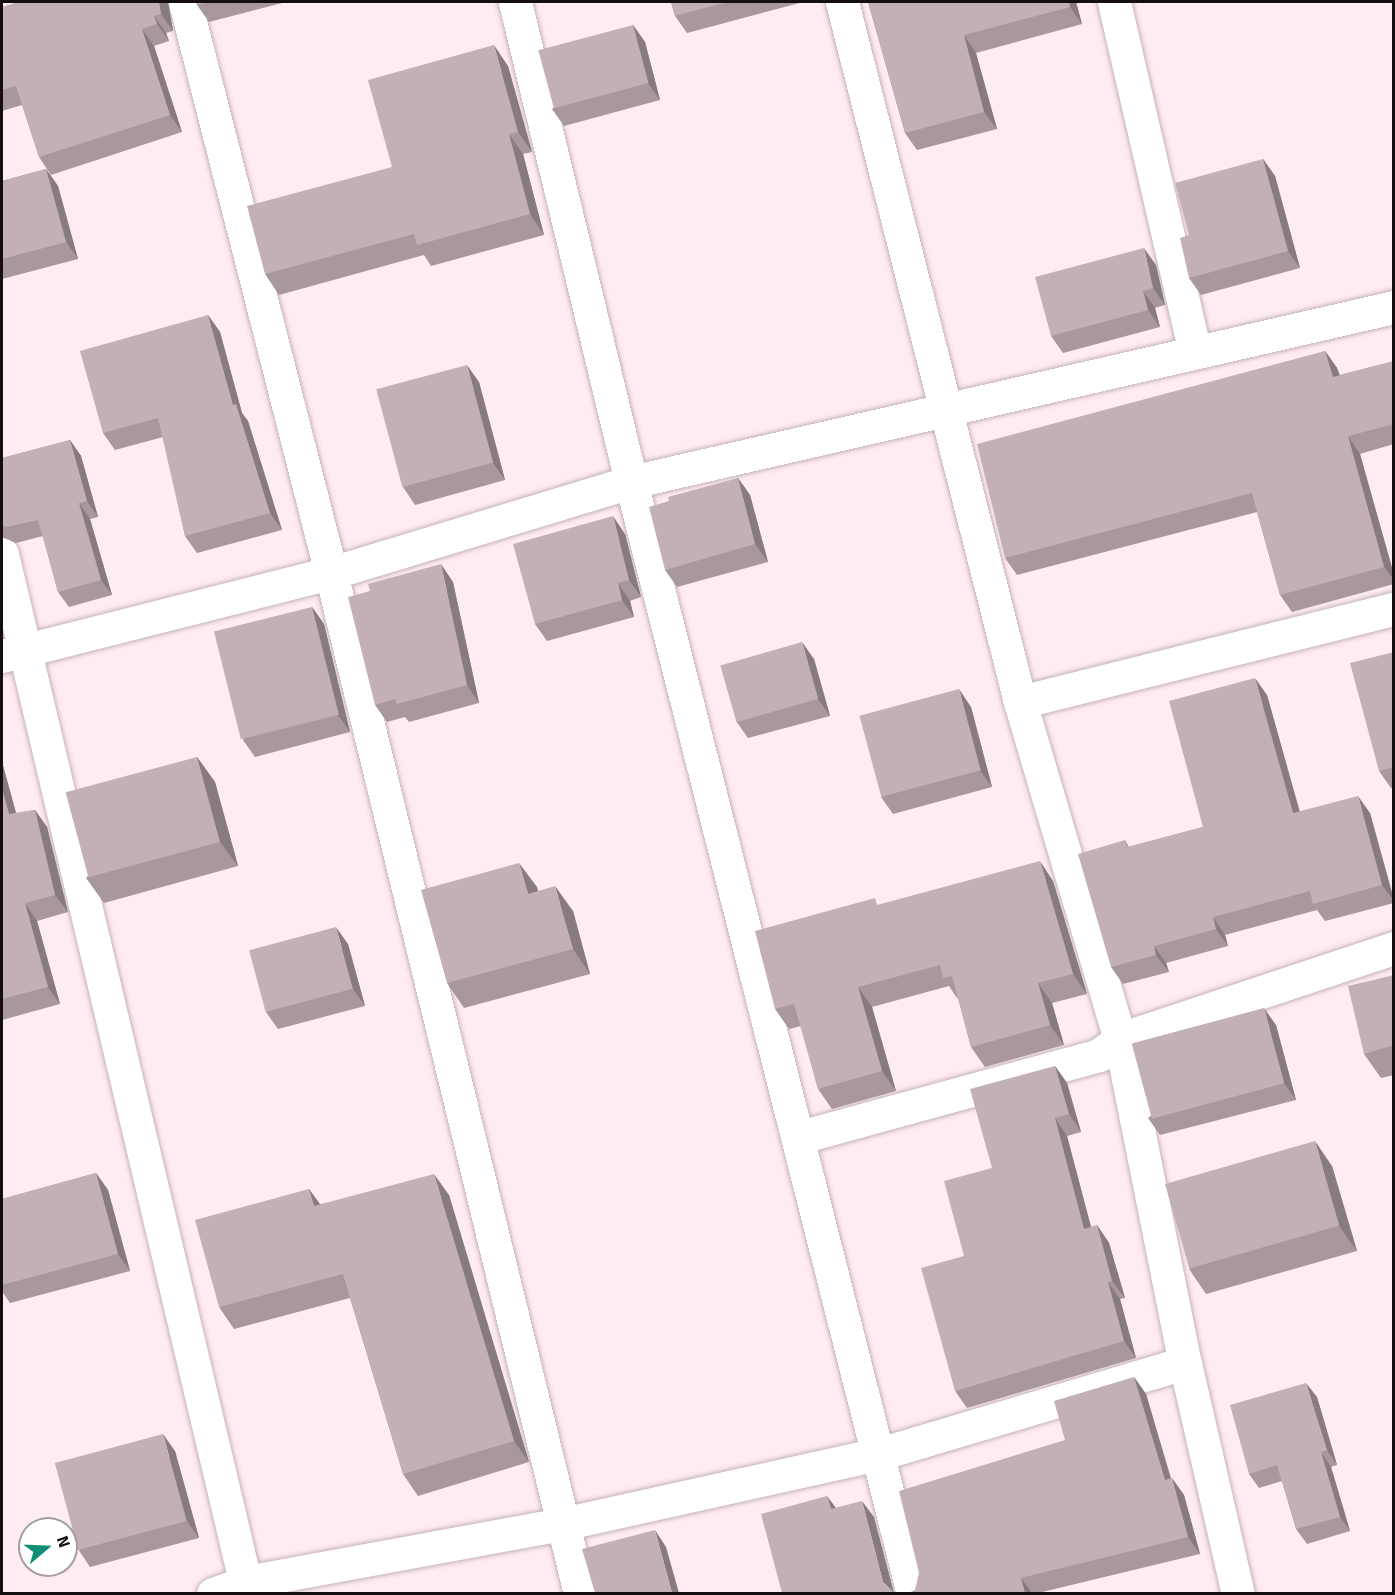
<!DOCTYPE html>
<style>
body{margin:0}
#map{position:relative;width:1395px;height:1595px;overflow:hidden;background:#ffebf2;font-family:Signika,sans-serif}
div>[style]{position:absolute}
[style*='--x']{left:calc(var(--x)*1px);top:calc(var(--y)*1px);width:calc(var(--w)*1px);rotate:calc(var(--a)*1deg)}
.roads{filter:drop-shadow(0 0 2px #c5b2b9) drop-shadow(0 0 2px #c5b2b9)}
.minor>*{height:33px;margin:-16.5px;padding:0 16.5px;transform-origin:16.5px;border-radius:16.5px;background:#fff}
.wall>*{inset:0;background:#a8979d}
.shaded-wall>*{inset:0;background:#887b80}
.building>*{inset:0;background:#c3b0b7;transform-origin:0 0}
span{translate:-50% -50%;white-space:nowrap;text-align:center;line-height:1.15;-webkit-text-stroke:6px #fff;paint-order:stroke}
.frame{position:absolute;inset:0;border:3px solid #150e11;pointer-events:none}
.north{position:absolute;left:18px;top:1517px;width:60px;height:60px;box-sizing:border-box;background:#fff;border:2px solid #a19fa0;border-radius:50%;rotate:71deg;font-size:16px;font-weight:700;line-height:24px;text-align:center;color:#150e11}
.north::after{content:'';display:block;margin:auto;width:21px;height:27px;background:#0d8f75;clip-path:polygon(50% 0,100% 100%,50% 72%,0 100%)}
</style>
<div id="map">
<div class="roads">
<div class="minor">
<i style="--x:185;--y:2;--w:589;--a:75.66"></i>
<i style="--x:331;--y:573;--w:1051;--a:76.29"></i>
<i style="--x:515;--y:2;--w:494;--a:76.4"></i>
<i style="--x:631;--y:482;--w:1147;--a:75.77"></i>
<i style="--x:842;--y:2;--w:722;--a:75.73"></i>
<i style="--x:1020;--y:702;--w:352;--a:73.5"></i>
<i style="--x:1120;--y:1039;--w:330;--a:78.7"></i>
<i style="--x:1185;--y:1363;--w:237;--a:77.1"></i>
<i style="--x:1114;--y:2;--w:359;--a:77"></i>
<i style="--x:2;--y:554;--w:1069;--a:76.69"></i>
<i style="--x:2;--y:656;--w:339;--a:-14.2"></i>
<i style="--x:331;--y:573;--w:313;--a:-16.9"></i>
<i style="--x:631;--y:482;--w:783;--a:-12.92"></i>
<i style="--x:1020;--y:702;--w:385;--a:-14"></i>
<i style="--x:800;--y:1137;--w:310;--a:-15.3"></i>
<i style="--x:1099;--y:1055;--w:26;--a:-37"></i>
<i style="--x:1120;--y:1039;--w:289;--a:-18.4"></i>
<i style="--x:213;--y:1594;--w:35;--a:-20"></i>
<i style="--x:246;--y:1582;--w:321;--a:-10.4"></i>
<i style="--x:562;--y:1524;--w:325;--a:-12.5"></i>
<i style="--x:879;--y:1454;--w:319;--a:-16.6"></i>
</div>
</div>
<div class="wall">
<i style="clip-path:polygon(168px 2px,173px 31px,166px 33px,169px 41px,154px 46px,182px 132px,51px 175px,39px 157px,22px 105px,2px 111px,2px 7px)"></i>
<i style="clip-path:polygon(196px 2px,286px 2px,209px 22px,197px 5px)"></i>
<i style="clip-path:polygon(671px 2px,803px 2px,687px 33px,675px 16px)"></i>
<i style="clip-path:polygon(868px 2px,1076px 2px,1082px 24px,976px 53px,997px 129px,917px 150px,905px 133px)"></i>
<i style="clip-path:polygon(633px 25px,645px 42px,660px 100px,564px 126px,552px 109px)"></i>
<i style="clip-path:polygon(508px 66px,532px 152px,523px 154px,544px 235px,431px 266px,424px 255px,279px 295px,265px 274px,392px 167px)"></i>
<i style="clip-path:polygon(1263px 159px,1275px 176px,1300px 268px,1201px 295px,1189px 278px)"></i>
<i style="clip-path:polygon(46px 169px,58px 186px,78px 259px,2px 279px,2px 181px)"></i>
<i style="clip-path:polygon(1156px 265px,1165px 305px,1155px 308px,1160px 327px,1063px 353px,1051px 336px)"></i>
<i style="clip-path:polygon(208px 315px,220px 332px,242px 413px,248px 421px,282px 530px,197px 553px,185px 536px,163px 437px,115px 450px,103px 433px)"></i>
<i style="clip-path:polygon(1325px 351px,1337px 368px,1340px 375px,1394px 361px,1394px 444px,1360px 454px,1394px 575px,1394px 584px,1292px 612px,1280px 595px,1257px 512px,1017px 575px,1005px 558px)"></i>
<i style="clip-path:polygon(479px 382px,505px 480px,415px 505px,403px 487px)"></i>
<i style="clip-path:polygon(70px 440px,81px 456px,98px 517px,90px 519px,112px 595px,69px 607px,58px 592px,43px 536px,16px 543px,2px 537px,2px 458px)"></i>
<i style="clip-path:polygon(738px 478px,750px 495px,768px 562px,677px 587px,665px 570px,669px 501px)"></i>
<i style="clip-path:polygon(625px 534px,641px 597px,630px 601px,634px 617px,547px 641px,535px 624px)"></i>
<i style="clip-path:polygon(453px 582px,479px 703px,409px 722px,405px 717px,387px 722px,375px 705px)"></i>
<i style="clip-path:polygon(312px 607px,324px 624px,350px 732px,255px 757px,243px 740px)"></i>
<i style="clip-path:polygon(1394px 652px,1394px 788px,1391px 788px,1379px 771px)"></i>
<i style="clip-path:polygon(814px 659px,830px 716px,748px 738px,736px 721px)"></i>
<i style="clip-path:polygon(1267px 695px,1299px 811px,1370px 813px,1394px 899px,1394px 903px,1325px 921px,1317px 910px,1225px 935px,1228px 946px,1166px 963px,1169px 972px,1123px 984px,1111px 967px,1125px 840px,1129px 847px,1203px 827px)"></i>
<i style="clip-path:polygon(971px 707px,992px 787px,893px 814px,881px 797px)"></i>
<i style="clip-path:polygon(197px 757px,215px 782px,238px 866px,104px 903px,86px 878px)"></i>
<i style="clip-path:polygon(2px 762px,16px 813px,35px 810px,47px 827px,68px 912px,37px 921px,60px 1004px,2px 1020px)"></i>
<i style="clip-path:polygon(1053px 881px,1087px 994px,1052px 1003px,1064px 1045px,985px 1067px,971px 1047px,958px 998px,957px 998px,949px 986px,872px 1007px,896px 1091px,832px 1109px,818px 1089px,801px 1026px,789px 1029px,775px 1009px,880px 905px)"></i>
<i style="clip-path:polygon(537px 887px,538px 891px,573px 911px,590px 974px,464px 1008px,447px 983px)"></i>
<i style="clip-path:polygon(348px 944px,365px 1006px,278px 1029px,266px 1012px)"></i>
<i style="clip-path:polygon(1394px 975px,1394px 1075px,1381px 1078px,1364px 1054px)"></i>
<i style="clip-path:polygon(1276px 1025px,1296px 1100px,1160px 1135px,1148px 1118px)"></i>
<i style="clip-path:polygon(1055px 1066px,1067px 1083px,1081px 1132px,1067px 1136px,1091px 1227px,1097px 1225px,1109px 1243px,1125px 1298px,1120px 1299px,1136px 1358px,967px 1408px,955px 1391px,964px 1256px)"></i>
<i style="clip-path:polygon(1332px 1166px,1357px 1251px,1206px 1294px,1189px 1269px)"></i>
<i style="clip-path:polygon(96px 1173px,108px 1190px,130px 1271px,10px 1303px,2px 1291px,2px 1199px)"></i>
<i style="clip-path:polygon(309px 1189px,320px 1204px,449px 1195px,529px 1462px,418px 1496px,403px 1474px,350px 1298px,234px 1329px,219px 1307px)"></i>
<i style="clip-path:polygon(1134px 1377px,1146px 1394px,1171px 1478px,1184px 1495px,1200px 1554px,1038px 1593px,909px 1593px,915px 1590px,1065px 1440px)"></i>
<i style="clip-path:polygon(1317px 1397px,1337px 1465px,1331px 1467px,1350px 1531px,1307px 1544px,1296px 1529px,1282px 1481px,1259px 1488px,1249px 1474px)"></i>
<i style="clip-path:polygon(175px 1451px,199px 1538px,90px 1567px,78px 1549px)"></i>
</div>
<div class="shaded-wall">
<i style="clip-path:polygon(159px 2px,168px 2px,173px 31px,161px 14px)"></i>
<i style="clip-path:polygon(1069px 2px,1076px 2px,1082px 24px,1070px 7px)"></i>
<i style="clip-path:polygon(154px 16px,166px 33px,169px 41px,157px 24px)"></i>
<i style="clip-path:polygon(633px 25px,645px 42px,660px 100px,648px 83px)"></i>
<i style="clip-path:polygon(142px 29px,154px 46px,182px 132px,170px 115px)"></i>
<i style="clip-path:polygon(964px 35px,976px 53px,997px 129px,984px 112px)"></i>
<i style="clip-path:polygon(494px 45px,508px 66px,532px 152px,518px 132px)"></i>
<i style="clip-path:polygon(509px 134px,523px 154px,544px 235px,530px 214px)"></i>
<i style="clip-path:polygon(1263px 159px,1275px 176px,1300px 268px,1288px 251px)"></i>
<i style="clip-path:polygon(46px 169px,58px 186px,78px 259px,66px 242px)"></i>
<i style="clip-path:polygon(1144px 248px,1156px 265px,1165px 305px,1153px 288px)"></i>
<i style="clip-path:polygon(1143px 291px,1155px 308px,1160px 327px,1148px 310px)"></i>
<i style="clip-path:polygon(208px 315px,220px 332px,242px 413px,248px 421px,282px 530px,270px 513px,233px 405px)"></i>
<i style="clip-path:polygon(1325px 351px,1337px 368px,1345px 394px,1333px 377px)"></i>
<i style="clip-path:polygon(467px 365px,479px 382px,505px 480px,493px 463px)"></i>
<i style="clip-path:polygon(1348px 436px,1360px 454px,1394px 575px,1394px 580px,1384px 567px)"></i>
<i style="clip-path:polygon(70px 440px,81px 456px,98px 517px,87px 501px)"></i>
<i style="clip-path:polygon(738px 478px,750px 495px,768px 562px,755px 544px)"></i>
<i style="clip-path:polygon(79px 503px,90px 519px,112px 595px,101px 580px)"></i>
<i style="clip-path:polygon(613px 516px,625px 534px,641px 597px,629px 580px)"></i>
<i style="clip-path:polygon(441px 564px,453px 582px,479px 703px,467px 685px)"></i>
<i style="clip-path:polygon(618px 583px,630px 601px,634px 617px,622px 600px)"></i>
<i style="clip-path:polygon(312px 607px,324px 624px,350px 732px,338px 715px)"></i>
<i style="clip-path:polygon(802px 642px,814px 659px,830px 716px,818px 699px)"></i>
<i style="clip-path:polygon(1255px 678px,1267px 695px,1305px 830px,1293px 813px)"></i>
<i style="clip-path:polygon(959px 689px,971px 707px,992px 787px,980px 770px)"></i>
<i style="clip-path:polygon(197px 757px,215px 782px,238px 866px,220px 842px)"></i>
<i style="clip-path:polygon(2px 762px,21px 831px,9px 814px,2px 788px)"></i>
<i style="clip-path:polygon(1358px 796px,1370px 813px,1394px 901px,1382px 885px)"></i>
<i style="clip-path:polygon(35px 810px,47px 827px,68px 912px,55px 895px)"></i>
<i style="clip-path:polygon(1040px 861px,1053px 881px,1087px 994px,1073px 974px)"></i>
<i style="clip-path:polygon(519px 863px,537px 887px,545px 918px,528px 894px)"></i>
<i style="clip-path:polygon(555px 886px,573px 911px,590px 974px,573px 949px)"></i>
<i style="clip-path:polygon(25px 903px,37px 921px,60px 1004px,48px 987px)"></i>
<i style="clip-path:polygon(1213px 917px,1225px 935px,1228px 946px,1216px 929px)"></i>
<i style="clip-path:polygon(336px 927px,348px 944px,365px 1006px,353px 989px)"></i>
<i style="clip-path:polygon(1154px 946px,1166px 963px,1169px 972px,1156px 955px)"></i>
<i style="clip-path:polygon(1038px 983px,1052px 1003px,1064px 1045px,1050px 1025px)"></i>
<i style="clip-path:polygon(858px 987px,872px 1007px,896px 1091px,882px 1071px)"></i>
<i style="clip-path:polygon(1264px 1008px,1276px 1025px,1296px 1100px,1284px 1083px)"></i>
<i style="clip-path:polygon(1055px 1066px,1067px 1083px,1081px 1132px,1069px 1114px)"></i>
<i style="clip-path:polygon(1055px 1118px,1067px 1136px,1096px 1246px,1084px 1229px)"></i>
<i style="clip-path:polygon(1315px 1141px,1332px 1166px,1357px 1251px,1339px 1226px)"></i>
<i style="clip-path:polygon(96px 1173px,108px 1190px,130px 1271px,118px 1254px)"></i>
<i style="clip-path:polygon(434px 1174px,449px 1195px,529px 1462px,514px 1441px)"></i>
<i style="clip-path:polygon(309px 1189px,324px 1210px,314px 1206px)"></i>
<i style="clip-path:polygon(1097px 1225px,1109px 1243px,1125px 1298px,1112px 1281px)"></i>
<i style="clip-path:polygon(1108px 1282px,1120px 1299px,1136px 1358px,1124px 1341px)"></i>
<i style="clip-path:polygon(1134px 1377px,1146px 1394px,1176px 1497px,1165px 1480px)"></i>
<i style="clip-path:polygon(1306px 1383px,1317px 1397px,1337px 1465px,1327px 1450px)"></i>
<i style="clip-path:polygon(163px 1434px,175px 1451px,199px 1538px,187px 1521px)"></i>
<i style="clip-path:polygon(1321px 1452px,1331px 1467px,1350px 1531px,1340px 1517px)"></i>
<i style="clip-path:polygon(1172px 1478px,1184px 1495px,1200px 1554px,1188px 1537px)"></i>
<i style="clip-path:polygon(827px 1496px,839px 1512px,831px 1509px)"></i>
<i style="clip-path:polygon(862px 1501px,874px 1517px,894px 1593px,883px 1582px)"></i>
<i style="clip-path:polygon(655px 1530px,666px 1547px,679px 1593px,672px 1593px)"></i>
<i style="clip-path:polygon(1021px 1578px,1032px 1593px,1025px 1593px)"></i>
</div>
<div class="building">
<i style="clip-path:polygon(18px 2px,159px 2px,161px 14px,154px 16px,157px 24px,142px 29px,170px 115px,39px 157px,16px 86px,2px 90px,2px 7px)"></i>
<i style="clip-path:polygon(196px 2px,209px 2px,197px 5px)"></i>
<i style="clip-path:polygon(671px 2px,727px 2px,675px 16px)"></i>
<i style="clip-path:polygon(868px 2px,1069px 2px,1070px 7px,964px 35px,984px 112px,905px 133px)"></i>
<i style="left:633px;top:25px;width:60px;height:98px;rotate:75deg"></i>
<i style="clip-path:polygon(494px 45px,518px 132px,509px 134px,530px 214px,417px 245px,414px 234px,265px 274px,247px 206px,392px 167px,368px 80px)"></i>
<i style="clip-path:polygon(1263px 159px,1288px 251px,1189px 278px,1180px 238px,1189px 235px,1175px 183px)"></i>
<i style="clip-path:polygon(46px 169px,66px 242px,2px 259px,2px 181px)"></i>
<i style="clip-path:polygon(1144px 248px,1153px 288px,1143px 291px,1148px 310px,1051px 336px,1035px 277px)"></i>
<i style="clip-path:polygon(208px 315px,233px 405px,236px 404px,270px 513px,185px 536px,158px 418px,103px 433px,80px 351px)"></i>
<i style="clip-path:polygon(1325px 351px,1333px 377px,1394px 361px,1394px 424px,1348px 436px,1384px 567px,1280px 595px,1252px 493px,1005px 558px,977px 444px)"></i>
<i style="left:467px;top:365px;width:101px;height:94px;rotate:75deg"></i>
<i style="clip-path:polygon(70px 440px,87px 501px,79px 503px,101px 580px,58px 592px,38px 520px,6px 527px,2px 525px,2px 458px)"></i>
<i style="clip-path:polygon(738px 478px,755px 544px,665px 570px,649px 507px,669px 501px,668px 497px)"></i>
<i style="clip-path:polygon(613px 516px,629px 580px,618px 583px,622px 600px,535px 624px,513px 544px)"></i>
<i style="clip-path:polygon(441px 564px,467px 685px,397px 704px,395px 699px,375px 705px,348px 597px,370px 591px,368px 584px)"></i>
<i style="left:312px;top:607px;width:111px;height:101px;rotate:76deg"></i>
<i style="left:802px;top:642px;width:59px;height:85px;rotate:74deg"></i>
<i style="clip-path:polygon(1394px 652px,1394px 767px,1379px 771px,1350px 663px)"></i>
<i style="clip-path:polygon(1255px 678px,1293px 813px,1358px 796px,1382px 885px,1313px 904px,1310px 891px,1213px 917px,1216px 929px,1154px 946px,1156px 955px,1111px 967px,1078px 854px,1125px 840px,1127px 847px,1203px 827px,1169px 701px)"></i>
<i style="left:959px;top:689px;width:84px;height:103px;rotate:75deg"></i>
<i style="left:197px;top:757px;width:88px;height:136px;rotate:75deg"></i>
<i style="clip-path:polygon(2px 788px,9px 814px,35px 810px,55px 895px,25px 903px,48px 987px,2px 999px)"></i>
<i style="clip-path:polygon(1040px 861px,1073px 974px,1038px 983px,1050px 1025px,971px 1047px,952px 976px,943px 978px,940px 965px,858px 987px,882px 1071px,818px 1089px,794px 1004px,775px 1009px,755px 931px,875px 898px,877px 905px)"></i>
<i style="clip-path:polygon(519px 863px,528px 894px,555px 886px,573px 949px,447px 983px,421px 890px)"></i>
<i style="left:336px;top:927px;width:64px;height:90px;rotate:75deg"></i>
<i style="clip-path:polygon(1394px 975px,1394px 1045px,1364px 1054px,1348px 986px)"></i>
<i style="left:1264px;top:1008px;width:78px;height:137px;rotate:75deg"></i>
<i style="clip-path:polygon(1055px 1066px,1069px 1114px,1055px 1118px,1084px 1229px,1097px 1225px,1112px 1281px,1108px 1282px,1124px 1341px,955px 1391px,921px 1268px,964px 1256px,944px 1181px,992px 1168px,970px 1089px)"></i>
<i style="left:1315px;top:1141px;width:88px;height:156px;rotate:74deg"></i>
<i style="clip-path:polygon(96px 1173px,118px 1254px,2px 1285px,2px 1199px)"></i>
<i style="clip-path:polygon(434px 1174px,514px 1441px,403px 1474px,343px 1274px,219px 1307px,195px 1220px,309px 1189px,314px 1206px)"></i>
<i style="clip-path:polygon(1134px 1377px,1165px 1480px,1172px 1478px,1188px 1537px,1021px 1578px,1025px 1593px,909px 1593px,915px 1590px,919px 1573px,899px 1491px,1065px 1440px,1054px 1401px)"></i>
<i style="clip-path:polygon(1306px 1383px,1327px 1450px,1321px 1452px,1340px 1517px,1296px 1529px,1277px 1465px,1249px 1474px,1230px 1405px)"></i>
<i style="left:163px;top:1434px;width:90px;height:112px;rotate:75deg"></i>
<i style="clip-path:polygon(827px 1496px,831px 1509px,862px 1501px,883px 1582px,894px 1593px,782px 1593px,761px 1514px)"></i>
<i style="clip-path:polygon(655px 1530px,672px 1593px,595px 1593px,582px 1549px)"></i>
</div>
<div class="frame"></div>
<div class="north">N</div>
</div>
